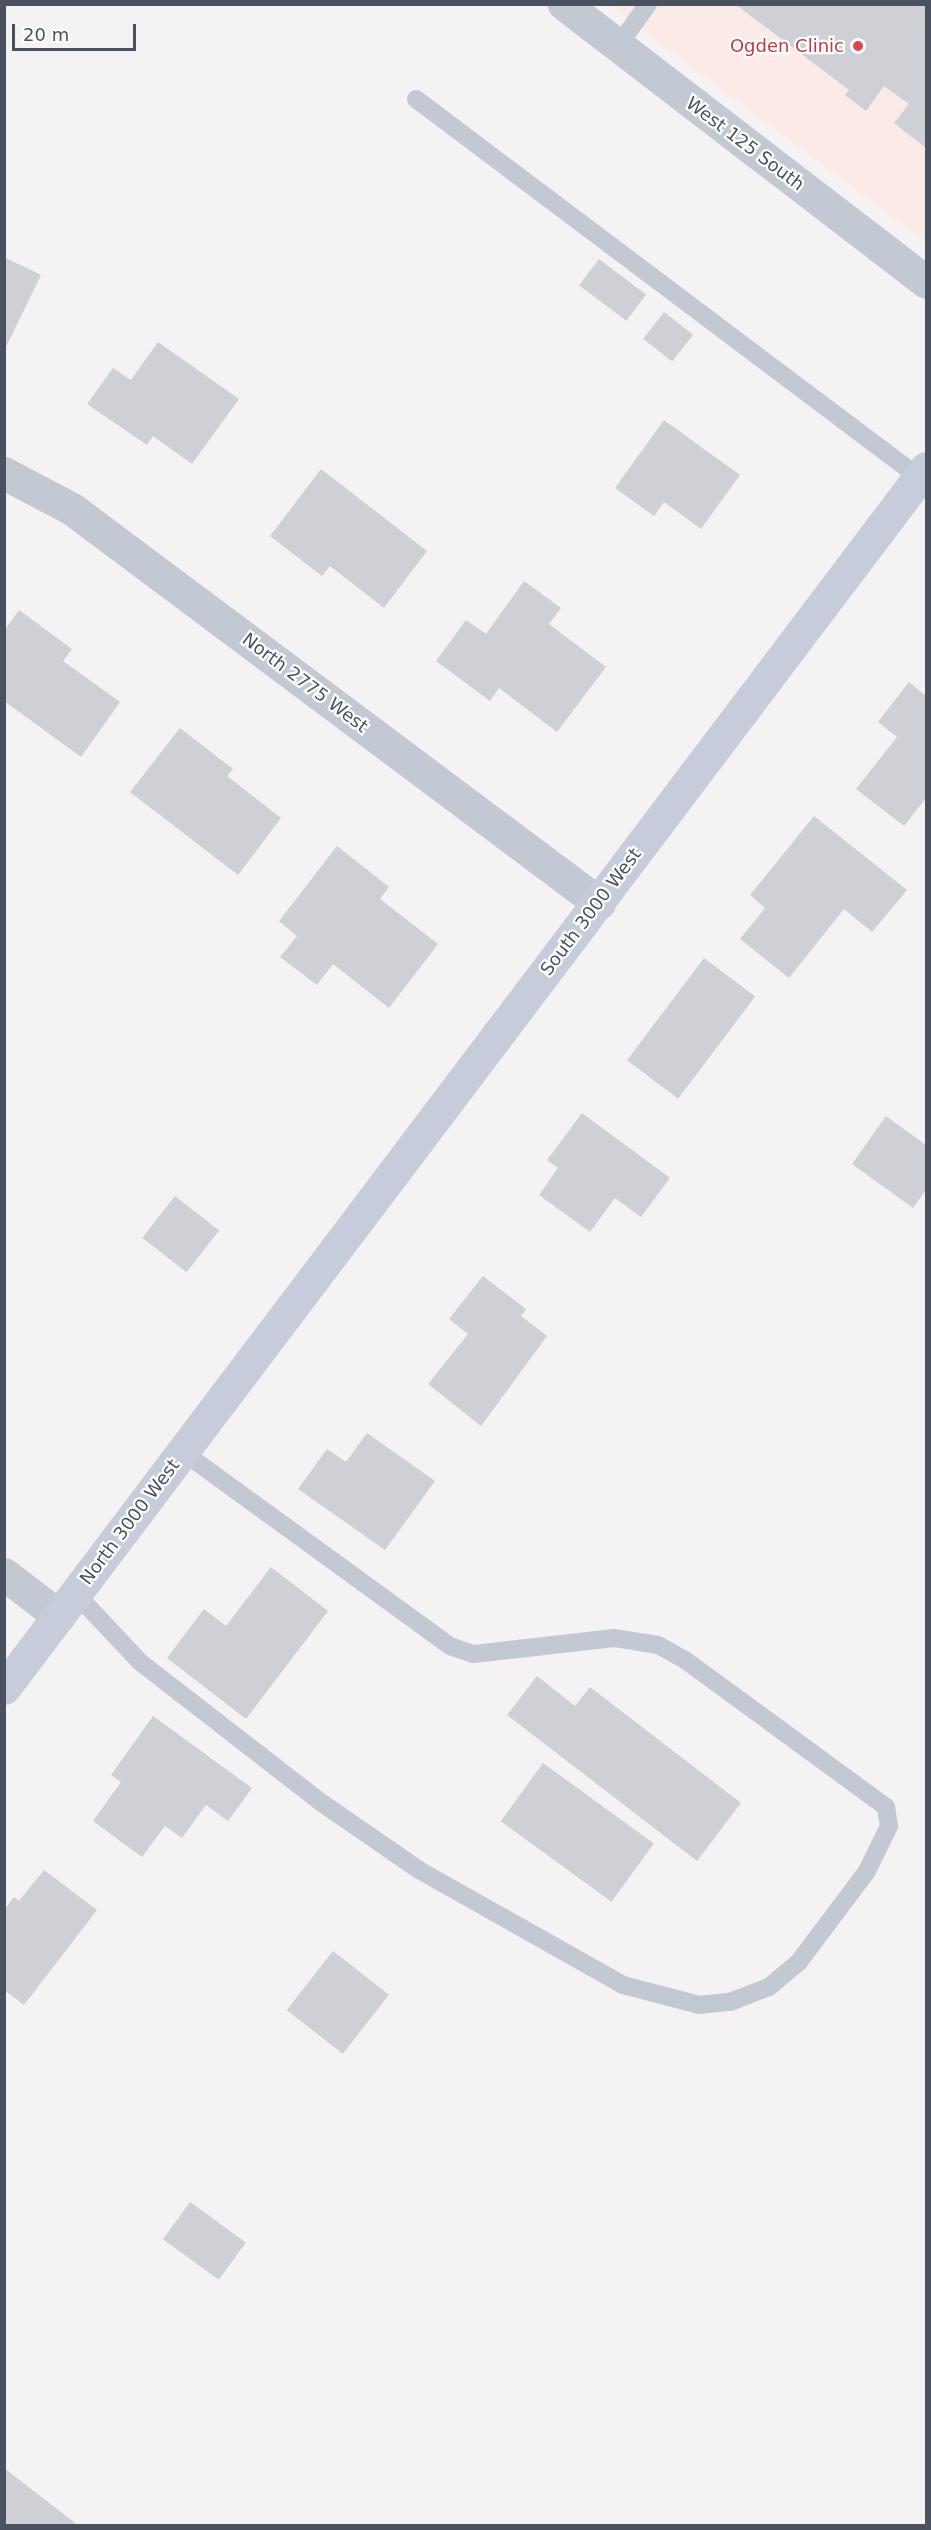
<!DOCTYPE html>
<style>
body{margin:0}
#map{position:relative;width:931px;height:2530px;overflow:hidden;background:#f4f2f2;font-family:"DejaVu Sans",sans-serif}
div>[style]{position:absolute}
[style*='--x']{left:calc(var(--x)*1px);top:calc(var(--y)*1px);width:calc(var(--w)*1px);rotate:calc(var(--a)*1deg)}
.medical>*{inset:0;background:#fbeae5}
.building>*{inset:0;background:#cfd0d6;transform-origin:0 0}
.lane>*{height:18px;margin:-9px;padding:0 9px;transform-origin:9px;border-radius:9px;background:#c3c9d2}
.street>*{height:33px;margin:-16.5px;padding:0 16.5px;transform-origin:16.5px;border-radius:16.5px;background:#c3c9d2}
.secondary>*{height:33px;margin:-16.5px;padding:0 16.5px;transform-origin:16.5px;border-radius:16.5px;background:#c6ccd9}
.dots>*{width:16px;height:16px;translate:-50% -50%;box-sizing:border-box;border:3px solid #fff;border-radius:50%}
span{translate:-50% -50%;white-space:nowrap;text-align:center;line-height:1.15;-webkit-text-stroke:4.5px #fff;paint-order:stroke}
.health-label{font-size:18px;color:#be3a42}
.right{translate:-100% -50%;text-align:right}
.street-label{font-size:18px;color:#4a515f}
.frame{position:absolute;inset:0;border:6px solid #4a515f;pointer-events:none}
.scale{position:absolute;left:12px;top:24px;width:124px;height:27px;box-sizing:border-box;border:3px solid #4a515f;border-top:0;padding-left:8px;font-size:18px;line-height:21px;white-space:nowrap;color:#4a515f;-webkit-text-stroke:4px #fff;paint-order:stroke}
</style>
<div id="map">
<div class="medical">
<i style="clip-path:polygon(609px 5px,926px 5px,926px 242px)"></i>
</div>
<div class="building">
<i style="clip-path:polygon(735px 4px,926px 4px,926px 148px,894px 123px,909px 104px,884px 86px,866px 111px,845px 95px,849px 90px)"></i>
<i style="clip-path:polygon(4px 257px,41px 275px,4px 351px)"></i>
<i style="left:599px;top:259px;width:59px;height:33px;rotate:37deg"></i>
<i style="left:664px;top:312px;width:37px;height:34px;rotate:38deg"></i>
<i style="clip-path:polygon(158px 342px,239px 399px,192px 464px,153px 436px,147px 445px,87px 404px,113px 368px,131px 380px)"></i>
<i style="clip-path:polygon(664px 420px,740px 475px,701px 529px,664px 502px,654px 516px,615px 488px)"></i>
<i style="clip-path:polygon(321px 469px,427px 551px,384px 608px,330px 566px,322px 576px,270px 536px)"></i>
<i style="clip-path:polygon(524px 581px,561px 608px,549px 624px,606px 667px,557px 732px,499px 688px,490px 701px,436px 661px,466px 620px,486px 634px)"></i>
<i style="clip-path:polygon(19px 610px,72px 649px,63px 661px,120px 702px,81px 757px,4px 701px,4px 631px)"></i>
<i style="clip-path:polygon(909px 682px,926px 696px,926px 798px,904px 826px,856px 789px,897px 737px,878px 722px)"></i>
<i style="clip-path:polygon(180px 728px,233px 769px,227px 776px,281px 818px,238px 875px,130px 792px)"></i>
<i style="clip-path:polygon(814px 816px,907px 890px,872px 932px,844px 909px,789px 978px,740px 939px,765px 908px,750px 895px)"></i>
<i style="clip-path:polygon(337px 846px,389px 887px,380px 899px,438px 944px,389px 1008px,333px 964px,317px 985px,280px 957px,297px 936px,279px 921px)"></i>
<i style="left:704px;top:958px;width:64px;height:128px;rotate:37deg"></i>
<i style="clip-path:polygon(582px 1113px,670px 1178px,641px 1217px,615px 1198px,590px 1232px,539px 1195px,558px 1168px,547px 1160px)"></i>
<i style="clip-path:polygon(886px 1116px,926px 1145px,926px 1190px,913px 1208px,852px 1164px)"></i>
<i style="left:175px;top:1196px;width:56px;height:53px;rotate:38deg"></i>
<i style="clip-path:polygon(483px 1276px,526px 1309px,521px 1316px,547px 1336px,481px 1426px,428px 1384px,468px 1334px,449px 1319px)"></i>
<i style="clip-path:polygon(367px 1433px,435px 1481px,385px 1550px,298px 1489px,327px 1449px,346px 1462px)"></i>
<i style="clip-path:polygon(271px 1567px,328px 1611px,246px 1719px,167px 1658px,204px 1609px,226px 1626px)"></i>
<i style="clip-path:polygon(537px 1676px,575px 1706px,590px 1687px,741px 1803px,697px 1861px,507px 1715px)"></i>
<i style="clip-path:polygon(153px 1716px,252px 1788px,228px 1821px,206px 1805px,182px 1838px,165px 1826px,142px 1857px,93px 1821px,121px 1782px,111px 1775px)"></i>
<i style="left:543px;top:1763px;width:137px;height:72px;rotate:36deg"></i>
<i style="clip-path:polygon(44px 1870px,97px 1910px,24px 2005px,4px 1990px,4px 1910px,14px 1897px,19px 1901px)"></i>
<i style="left:333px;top:1951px;width:71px;height:75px;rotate:38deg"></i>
<i style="left:190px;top:2202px;width:69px;height:46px;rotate:36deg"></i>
<i style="clip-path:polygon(4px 2468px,79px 2526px,4px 2526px)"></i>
</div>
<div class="lane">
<i style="--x:618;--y:46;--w:52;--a:-54.5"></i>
<i style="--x:416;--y:99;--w:631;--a:36.94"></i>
<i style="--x:76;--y:1594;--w:93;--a:46.7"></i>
<i style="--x:140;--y:1662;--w:230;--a:37.8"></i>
<i style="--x:322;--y:1803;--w:118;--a:34.6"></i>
<i style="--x:419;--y:1870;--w:234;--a:29.4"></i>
<i style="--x:623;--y:1985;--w:79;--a:14.7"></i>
<i style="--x:699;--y:2005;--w:31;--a:-6"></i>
<i style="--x:730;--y:2002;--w:42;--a:-21"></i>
<i style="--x:769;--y:1987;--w:38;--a:-40"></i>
<i style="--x:798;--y:1963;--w:115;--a:-53.1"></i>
<i style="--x:867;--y:1871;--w:50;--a:-63.9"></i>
<i style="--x:889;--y:1826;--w:19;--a:-99"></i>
<i style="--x:886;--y:1807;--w:249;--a:-143.8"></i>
<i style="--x:685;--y:1660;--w:31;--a:-151"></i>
<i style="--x:658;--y:1645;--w:45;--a:-171"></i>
<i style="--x:614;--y:1638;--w:142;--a:173.5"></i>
<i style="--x:473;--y:1654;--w:24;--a:-161"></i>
<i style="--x:450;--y:1646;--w:330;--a:-144"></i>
</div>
<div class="street">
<i style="--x:564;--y:4;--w:456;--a:37.5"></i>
<i style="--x:4;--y:473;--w:77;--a:27.9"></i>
<i style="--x:72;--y:509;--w:658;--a:36.78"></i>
<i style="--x:4;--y:1574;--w:69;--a:37.4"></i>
</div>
<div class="secondary">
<i style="--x:4;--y:1688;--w:1529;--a:-52.92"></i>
</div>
<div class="dots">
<i style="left:858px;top:46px;background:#e0444e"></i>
</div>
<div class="health-label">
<span class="right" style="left:844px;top:46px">Ogden Clinic</span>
</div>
<div class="street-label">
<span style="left:745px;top:144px;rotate:37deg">West 125 South</span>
<span style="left:305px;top:683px;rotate:37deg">North 2775 West</span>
<span style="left:591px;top:912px;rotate:-53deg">South 3000 West</span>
<span style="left:130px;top:1522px;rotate:-53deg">North 3000 West</span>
</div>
<div class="frame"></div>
<div class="scale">20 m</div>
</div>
